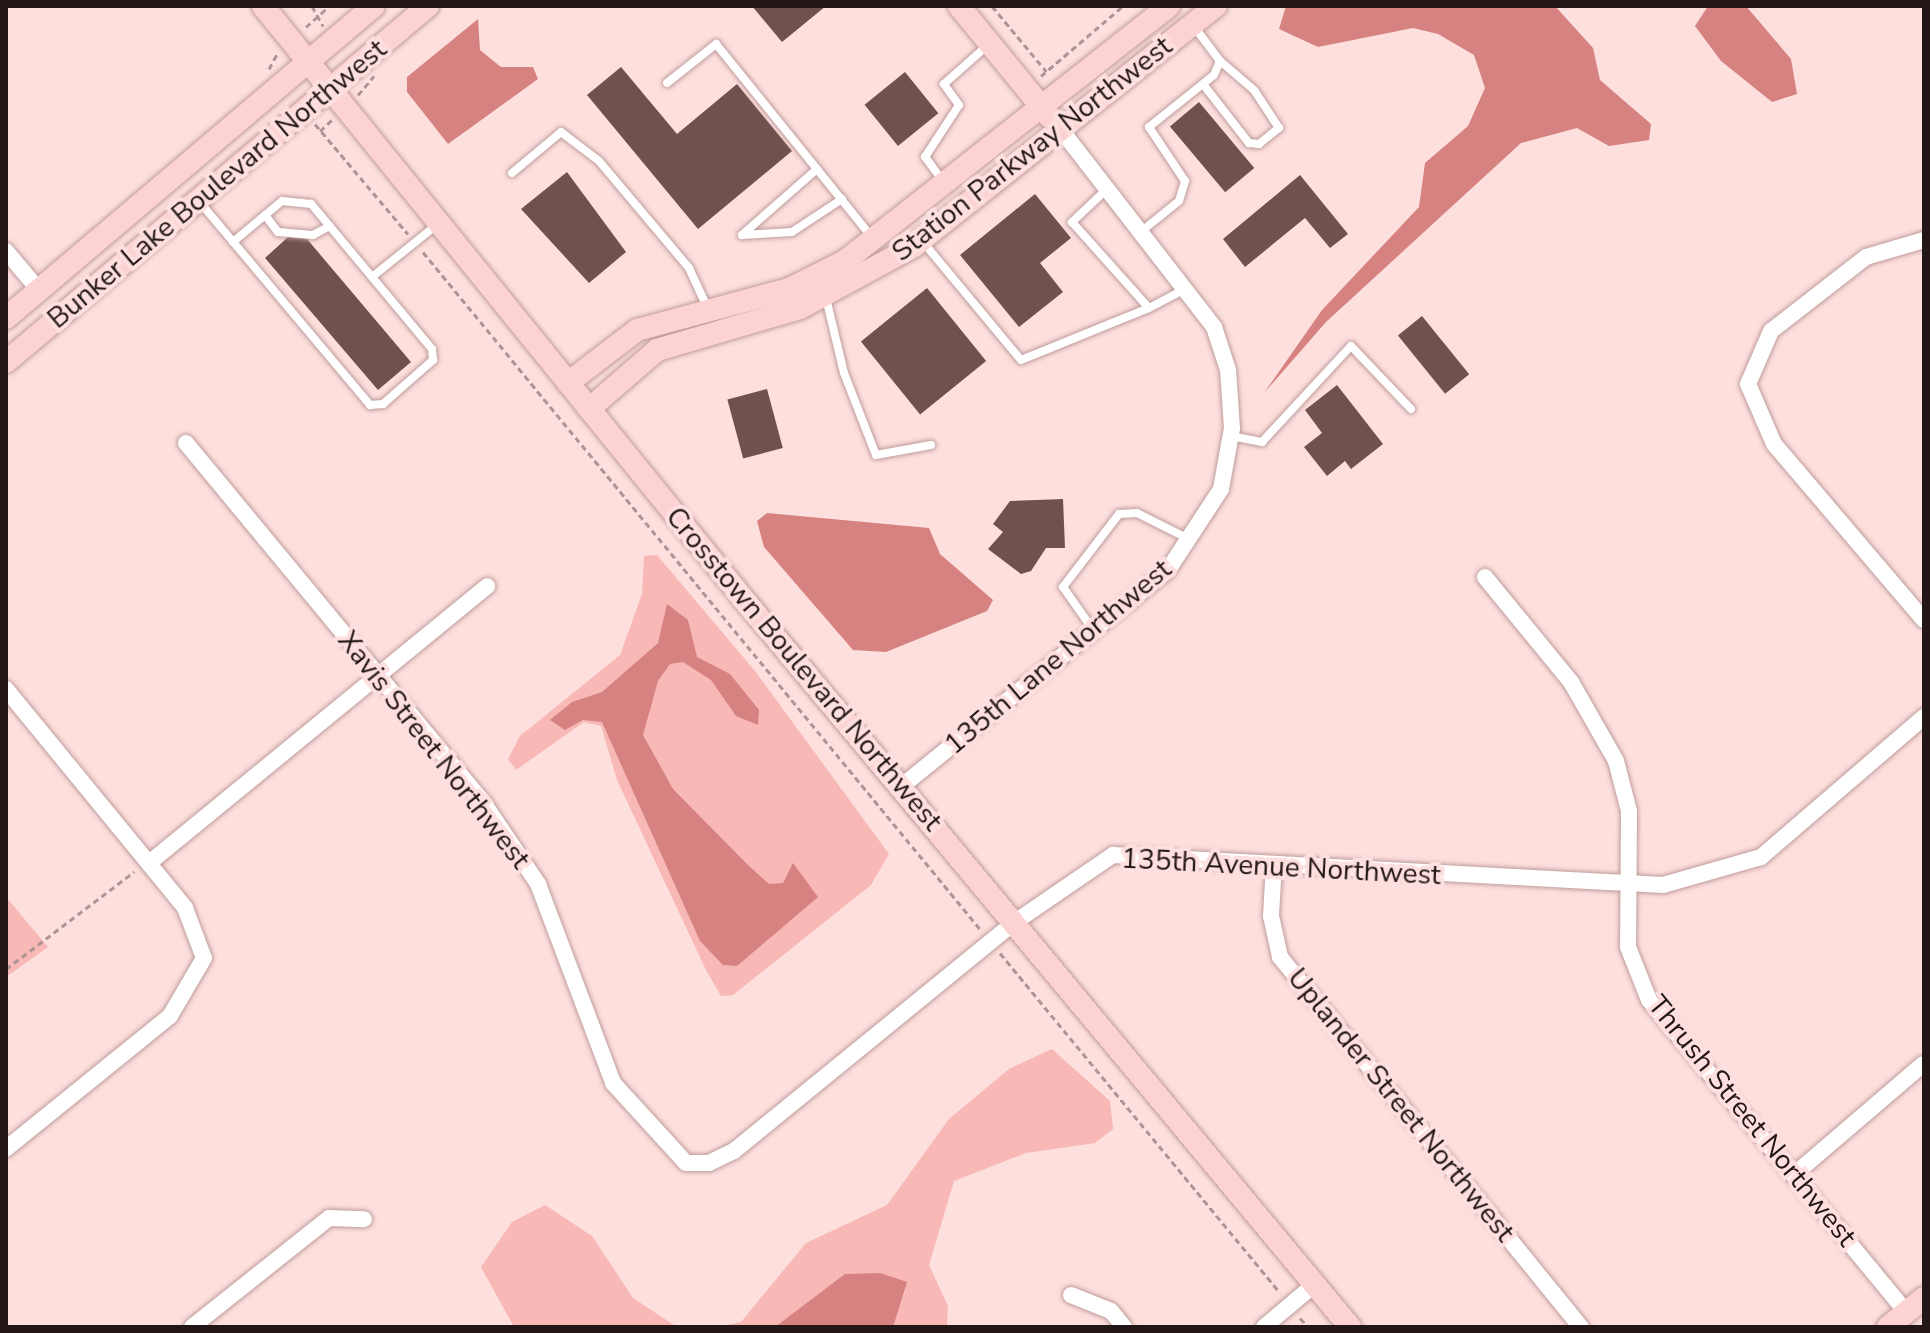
<!DOCTYPE html>
<style>
body{margin:0}
#map{position:relative;width:1930px;height:1333px;overflow:hidden;background:#fddfde;font-family:"Nunito Sans",sans-serif}
div>[style]{position:absolute}
[style*='--x']{left:calc(var(--x)*1px);top:calc(var(--y)*1px);width:calc(var(--w)*1px);rotate:calc(var(--a)*1deg)}
.green>*{inset:0;background:#f7b8b6}
.water>*{inset:0;background:#d68280}
.building>*{inset:0;background:#6f514f;transform-origin:0 0}
.path>*{height:3px;margin-top:-1.5px;transform-origin:0;background:repeating-linear-gradient(90deg,#ad9595 0 6px,transparent 0 10px)}
.roads{filter:drop-shadow(0 0 2px #bf9d9b) drop-shadow(0 0 2px #bf9d9b)}
.lane>*{height:8px;margin:-4px;padding:0 4px;transform-origin:4px;border-radius:4px;background:#fff}
.street>*{height:16px;margin:-8px;padding:0 8px;transform-origin:8px;border-radius:8px;background:#fff}
.secondary>*{height:22px;margin:-11px;padding:0 11px;transform-origin:11px;border-radius:11px;background:#fcd2d3}
span{translate:-50% -50%;white-space:nowrap;text-align:center;line-height:1.15;-webkit-text-stroke:8px #fddfde;paint-order:stroke}
.street-label{font-size:28px;color:#231616}
.frame{position:absolute;inset:0;border:8px solid #231616;pointer-events:none}
</style>
<div id="map">
<div class="green">
<i style="clip-path:polygon(657px 555px,755px 671px,889px 854px,871px 885px,733px 995px,721px 996px,706px 970px,617px 780px,601px 726px,584px 722px,516px 770px,508px 759px,520px 736px,620px 655px,642px 594px,644px 556px)"></i>
<i style="clip-path:polygon(6px 897px,48px 947px,6px 977px)"></i>
<i style="clip-path:polygon(1052px 1049px,1110px 1101px,1113px 1129px,1095px 1143px,1026px 1153px,954px 1181px,929px 1265px,948px 1306px,947px 1327px,717px 1327px,741px 1322px,806px 1243px,887px 1205px,949px 1119px,1009px 1069px)"></i>
<i style="clip-path:polygon(545px 1205px,592px 1236px,633px 1298px,677px 1327px,514px 1327px,481px 1267px,512px 1222px)"></i>
</div>
<div class="water">
<i style="clip-path:polygon(1286px 6px,1555px 6px,1593px 48px,1600px 80px,1651px 124px,1649px 140px,1609px 146px,1577px 128px,1521px 143px,1326px 322px,1264px 393px,1322px 310px,1419px 207px,1425px 163px,1468px 126px,1485px 88px,1474px 55px,1438px 34px,1413px 28px,1318px 47px,1279px 29px)"></i>
<i style="clip-path:polygon(1708px 6px,1746px 6px,1791px 59px,1797px 94px,1772px 102px,1721px 61px,1695px 26px)"></i>
<i style="clip-path:polygon(478px 19px,480px 50px,501px 67px,533px 67px,538px 79px,448px 144px,407px 92px,407px 77px)"></i>
<i style="clip-path:polygon(767px 513px,929px 528px,940px 554px,993px 600px,987px 611px,886px 652px,853px 650px,764px 547px,757px 521px)"></i>
<i style="clip-path:polygon(667px 604px,688px 620px,697px 657px,730px 674px,759px 710px,758px 725px,736px 716px,711px 680px,683px 662px,670px 664px,658px 681px,643px 735px,673px 789px,748px 865px,769px 884px,783px 883px,793px 863px,818px 897px,737px 966px,723px 965px,700px 941px,602px 722px,583px 720px,565px 730px,550px 720px,572px 702px,602px 692px,658px 643px)"></i>
<i style="clip-path:polygon(880px 1273px,907px 1282px,893px 1327px,775px 1327px,845px 1274px)"></i>
</div>
<div class="building">
<i style="clip-path:polygon(752px 6px,826px 6px,782px 42px)"></i>
<i style="clip-path:polygon(621px 67px,677px 134px,737px 84px,792px 151px,698px 229px,587px 95px)"></i>
<i style="left:905px;top:72px;width:53px;height:52px;rotate:51deg"></i>
<i style="left:1199px;top:102px;width:86px;height:38px;rotate:50deg"></i>
<i style="clip-path:polygon(567px 172px,626px 252px,589px 283px,521px 209px)"></i>
<i style="clip-path:polygon(1300px 175px,1348px 234px,1330px 248px,1305px 218px,1245px 267px,1223px 239px)"></i>
<i style="clip-path:polygon(1035px 194px,1071px 238px,1040px 263px,1063px 292px,1019px 327px,960px 255px)"></i>
<i style="clip-path:polygon(288px 237px,307px 239px,411px 362px,378px 390px,265px 258px)"></i>
<i style="left:927px;top:288px;width:94px;height:85px;rotate:51deg"></i>
<i style="left:1422px;top:316px;width:75px;height:31px;rotate:51deg"></i>
<i style="clip-path:polygon(1337px 385px,1383px 444px,1351px 469px,1345px 461px,1327px 476px,1304px 447px,1322px 433px,1305px 410px)"></i>
<i style="left:767px;top:389px;width:61px;height:41px;rotate:75deg"></i>
<i style="clip-path:polygon(1063px 499px,1065px 548px,1046px 548px,1031px 571px,1021px 574px,988px 549px,1003px 532px,993px 524px,1010px 501px)"></i>
</div>
<div class="path">
<i style="--x:312;--y:6;--w:23;--a:61"></i>
<i style="--x:992;--y:6;--w:85;--a:50.3"></i>
<i style="--x:306;--y:27;--w:31;--a:-42"></i>
<i style="--x:269;--y:69;--w:17;--a:-62"></i>
<i style="--x:1041;--y:76;--w:108;--a:-40.5"></i>
<i style="--x:358;--y:95;--w:25;--a:-50"></i>
<i style="--x:315;--y:124;--w:144;--a:49.8"></i>
<i style="--x:320;--y:131;--w:16;--a:-43"></i>
<i style="--x:423;--y:252;--w:877;--a:50.55"></i>
<i style="--x:1000;--y:953;--w:440;--a:50.5"></i>
<i style="--x:6;--y:969;--w:161;--a:-37.2"></i>
<i style="--x:1300;--y:1318;--w:12;--a:48"></i>
</div>
<div class="roads">
<div class="lane">
<i style="--x:667;--y:83;--w:63;--a:-38.5"></i>
<i style="--x:716;--y:44;--w:248;--a:51.1"></i>
<i style="--x:1203;--y:84;--w:75;--a:52.1"></i>
<i style="--x:1249;--y:143;--w:10;--a:6"></i>
<i style="--x:1259;--y:144;--w:26;--a:-39"></i>
<i style="--x:1279;--y:128;--w:45;--a:-123.3"></i>
<i style="--x:1254;--y:90;--w:45;--a:-139.5"></i>
<i style="--x:817;--y:169;--w:100;--a:138.7"></i>
<i style="--x:742;--y:235;--w:50;--a:-3.4"></i>
<i style="--x:792;--y:232;--w:60;--a:-33.4"></i>
<i style="--x:512;--y:173;--w:64;--a:-39.9"></i>
<i style="--x:561;--y:132;--w:48;--a:37.3"></i>
<i style="--x:599;--y:161;--w:140;--a:49.9"></i>
<i style="--x:689;--y:268;--w:43;--a:65.2"></i>
<i style="--x:942;--y:180;--w:29;--a:-126"></i>
<i style="--x:925;--y:157;--w:62;--a:-56.8"></i>
<i style="--x:959;--y:105;--w:26;--a:-126"></i>
<i style="--x:944;--y:84;--w:59;--a:-41.6"></i>
<i style="--x:1108;--y:188;--w:50;--a:136.6"></i>
<i style="--x:1072;--y:222;--w:115;--a:48.2"></i>
<i style="--x:1149;--y:308;--w:41;--a:-27.8"></i>
<i style="--x:198;--y:200;--w:268;--a:50"></i>
<i style="--x:370;--y:405;--w:13;--a:-4"></i>
<i style="--x:383;--y:404;--w:67;--a:-41.3"></i>
<i style="--x:433;--y:360;--w:11;--a:-95"></i>
<i style="--x:432;--y:349;--w:189;--a:-129.8"></i>
<i style="--x:311;--y:204;--w:29;--a:-174"></i>
<i style="--x:282;--y:201;--w:64;--a:140.1"></i>
<i style="--x:265;--y:215;--w:21;--a:53"></i>
<i style="--x:278;--y:232;--w:35;--a:5"></i>
<i style="--x:313;--y:235;--w:19;--a:-28"></i>
<i style="--x:1143;--y:230;--w:46;--a:-38.9"></i>
<i style="--x:1179;--y:201;--w:21;--a:-73"></i>
<i style="--x:1185;--y:181;--w:65;--a:-123.7"></i>
<i style="--x:1149;--y:127;--w:83;--a:-38.7"></i>
<i style="--x:1214;--y:75;--w:15;--a:-67"></i>
<i style="--x:1220;--y:61;--w:45;--a:-126.9"></i>
<i style="--x:923;--y:242;--w:153;--a:50.3"></i>
<i style="--x:1021;--y:360;--w:138;--a:-22.1"></i>
<i style="--x:372;--y:277;--w:85;--a:-38.8"></i>
<i style="--x:826;--y:298;--w:77;--a:76.5"></i>
<i style="--x:844;--y:373;--w:88;--a:68.7"></i>
<i style="--x:876;--y:455;--w:56;--a:-10.3"></i>
<i style="--x:1231;--y:436;--w:32;--a:11"></i>
<i style="--x:1262;--y:442;--w:131;--a:-47.2"></i>
<i style="--x:1351;--y:346;--w:87;--a:46.4"></i>
<i style="--x:1094;--y:631;--w:54;--a:-125.2"></i>
<i style="--x:1063;--y:587;--w:92;--a:-52.5"></i>
<i style="--x:1119;--y:514;--w:18;--a:-3"></i>
<i style="--x:1137;--y:513;--w:60;--a:26.6"></i>
</div>
<div class="street">
<i style="--x:1924;--y:240;--w:60;--a:163.7"></i>
<i style="--x:1866;--y:257;--w:120;--a:142.1"></i>
<i style="--x:1771;--y:331;--w:58;--a:113.5"></i>
<i style="--x:1748;--y:384;--w:65;--a:66.6"></i>
<i style="--x:1774;--y:444;--w:231;--a:49.6"></i>
<i style="--x:6;--y:251;--w:51;--a:49.8"></i>
<i style="--x:186;--y:443;--w:470;--a:50.4"></i>
<i style="--x:485;--y:805;--w:95;--a:56.1"></i>
<i style="--x:538;--y:884;--w:213;--a:69.3"></i>
<i style="--x:613;--y:1083;--w:108;--a:47.6"></i>
<i style="--x:686;--y:1163;--w:23;--a:0"></i>
<i style="--x:709;--y:1163;--w:28;--a:-26"></i>
<i style="--x:734;--y:1151;--w:362;--a:-39.2"></i>
<i style="--x:1015;--y:922;--w:119;--a:-34.4"></i>
<i style="--x:1113;--y:855;--w:551;--a:3.12"></i>
<i style="--x:1663;--y:885;--w:102;--a:-15.9"></i>
<i style="--x:1761;--y:857;--w:215;--a:-40.7"></i>
<i style="--x:1485;--y:577;--w:136;--a:50.7"></i>
<i style="--x:1571;--y:682;--w:91;--a:60.3"></i>
<i style="--x:1616;--y:761;--w:52;--a:75.4"></i>
<i style="--x:1629;--y:811;--w:136;--a:90.4"></i>
<i style="--x:1628;--y:947;--w:57;--a:68.4"></i>
<i style="--x:1649;--y:1000;--w:404;--a:50.5"></i>
<i style="--x:6;--y:689;--w:283;--a:50.7"></i>
<i style="--x:185;--y:908;--w:53;--a:69.2"></i>
<i style="--x:204;--y:958;--w:67;--a:120.4"></i>
<i style="--x:170;--y:1016;--w:211;--a:141"></i>
<i style="--x:902;--y:786;--w:343;--a:-39.1"></i>
<i style="--x:1168;--y:570;--w:97;--a:-56.8"></i>
<i style="--x:1221;--y:489;--w:62;--a:-79.8"></i>
<i style="--x:1232;--y:428;--w:58;--a:-93.9"></i>
<i style="--x:1228;--y:370;--w:45;--a:-108"></i>
<i style="--x:1214;--y:327;--w:249;--a:-127.8"></i>
<i style="--x:149;--y:863;--w:437;--a:-39.3"></i>
<i style="--x:1274;--y:864;--w:52;--a:93.3"></i>
<i style="--x:1271;--y:916;--w:42;--a:77.6"></i>
<i style="--x:1280;--y:957;--w:477;--a:50.9"></i>
<i style="--x:1796;--y:1173;--w:167;--a:-40.6"></i>
<i style="--x:1071;--y:1295;--w:43;--a:21.8"></i>
<i style="--x:1111;--y:1311;--w:21;--a:51"></i>
<i style="--x:192;--y:1327;--w:175;--a:-38.5"></i>
<i style="--x:329;--y:1218;--w:35;--a:2"></i>
<i style="--x:1264;--y:1327;--w:67;--a:-40.1"></i>
</div>
<div class="secondary">
<i style="--x:263;--y:6;--w:767;--a:50.98"></i>
<i style="--x:746;--y:602;--w:944;--a:50.2"></i>
<i style="--x:959;--y:6;--w:144;--a:50.7"></i>
<i style="--x:6;--y:318;--w:482;--a:-40.3"></i>
<i style="--x:6;--y:362;--w:552;--a:-40.15"></i>
<i style="--x:568;--y:383;--w:87;--a:-37.5"></i>
<i style="--x:637;--y:330;--w:157;--a:-15.1"></i>
<i style="--x:789;--y:289;--w:63;--a:-26.6"></i>
<i style="--x:845;--y:261;--w:412;--a:-38.2"></i>
<i style="--x:589;--y:409;--w:90;--a:-40.9"></i>
<i style="--x:657;--y:350;--w:149;--a:-16.4"></i>
<i style="--x:800;--y:308;--w:130;--a:-28.5"></i>
<i style="--x:914;--y:246;--w:386;--a:-38.5"></i>
<i style="--x:1888;--y:1327;--w:46;--a:-38.9"></i>
</div>
</div>
<div class="street-label">
<span style="left:1032px;top:149px;rotate:-38deg">Station Parkway Northwest</span>
<span style="left:217px;top:184px;rotate:-40deg">Bunker Lake Boulevard Northwest</span>
<span style="left:1058px;top:657px;rotate:-40deg">135th Lane Northwest</span>
<span style="left:804px;top:669px;rotate:50deg">Crosstown Boulevard Northwest</span>
<span style="left:434px;top:750px;rotate:52deg">Xavis Street Northwest</span>
<span style="left:1281px;top:867px;rotate:3deg">135th Avenue Northwest</span>
<span style="left:1401px;top:1105px;rotate:51deg">Uplander Street Northwest</span>
<span style="left:1752px;top:1121px;rotate:51deg">Thrush Street Northwest</span>
</div>
<div class="frame"></div>
</div>
